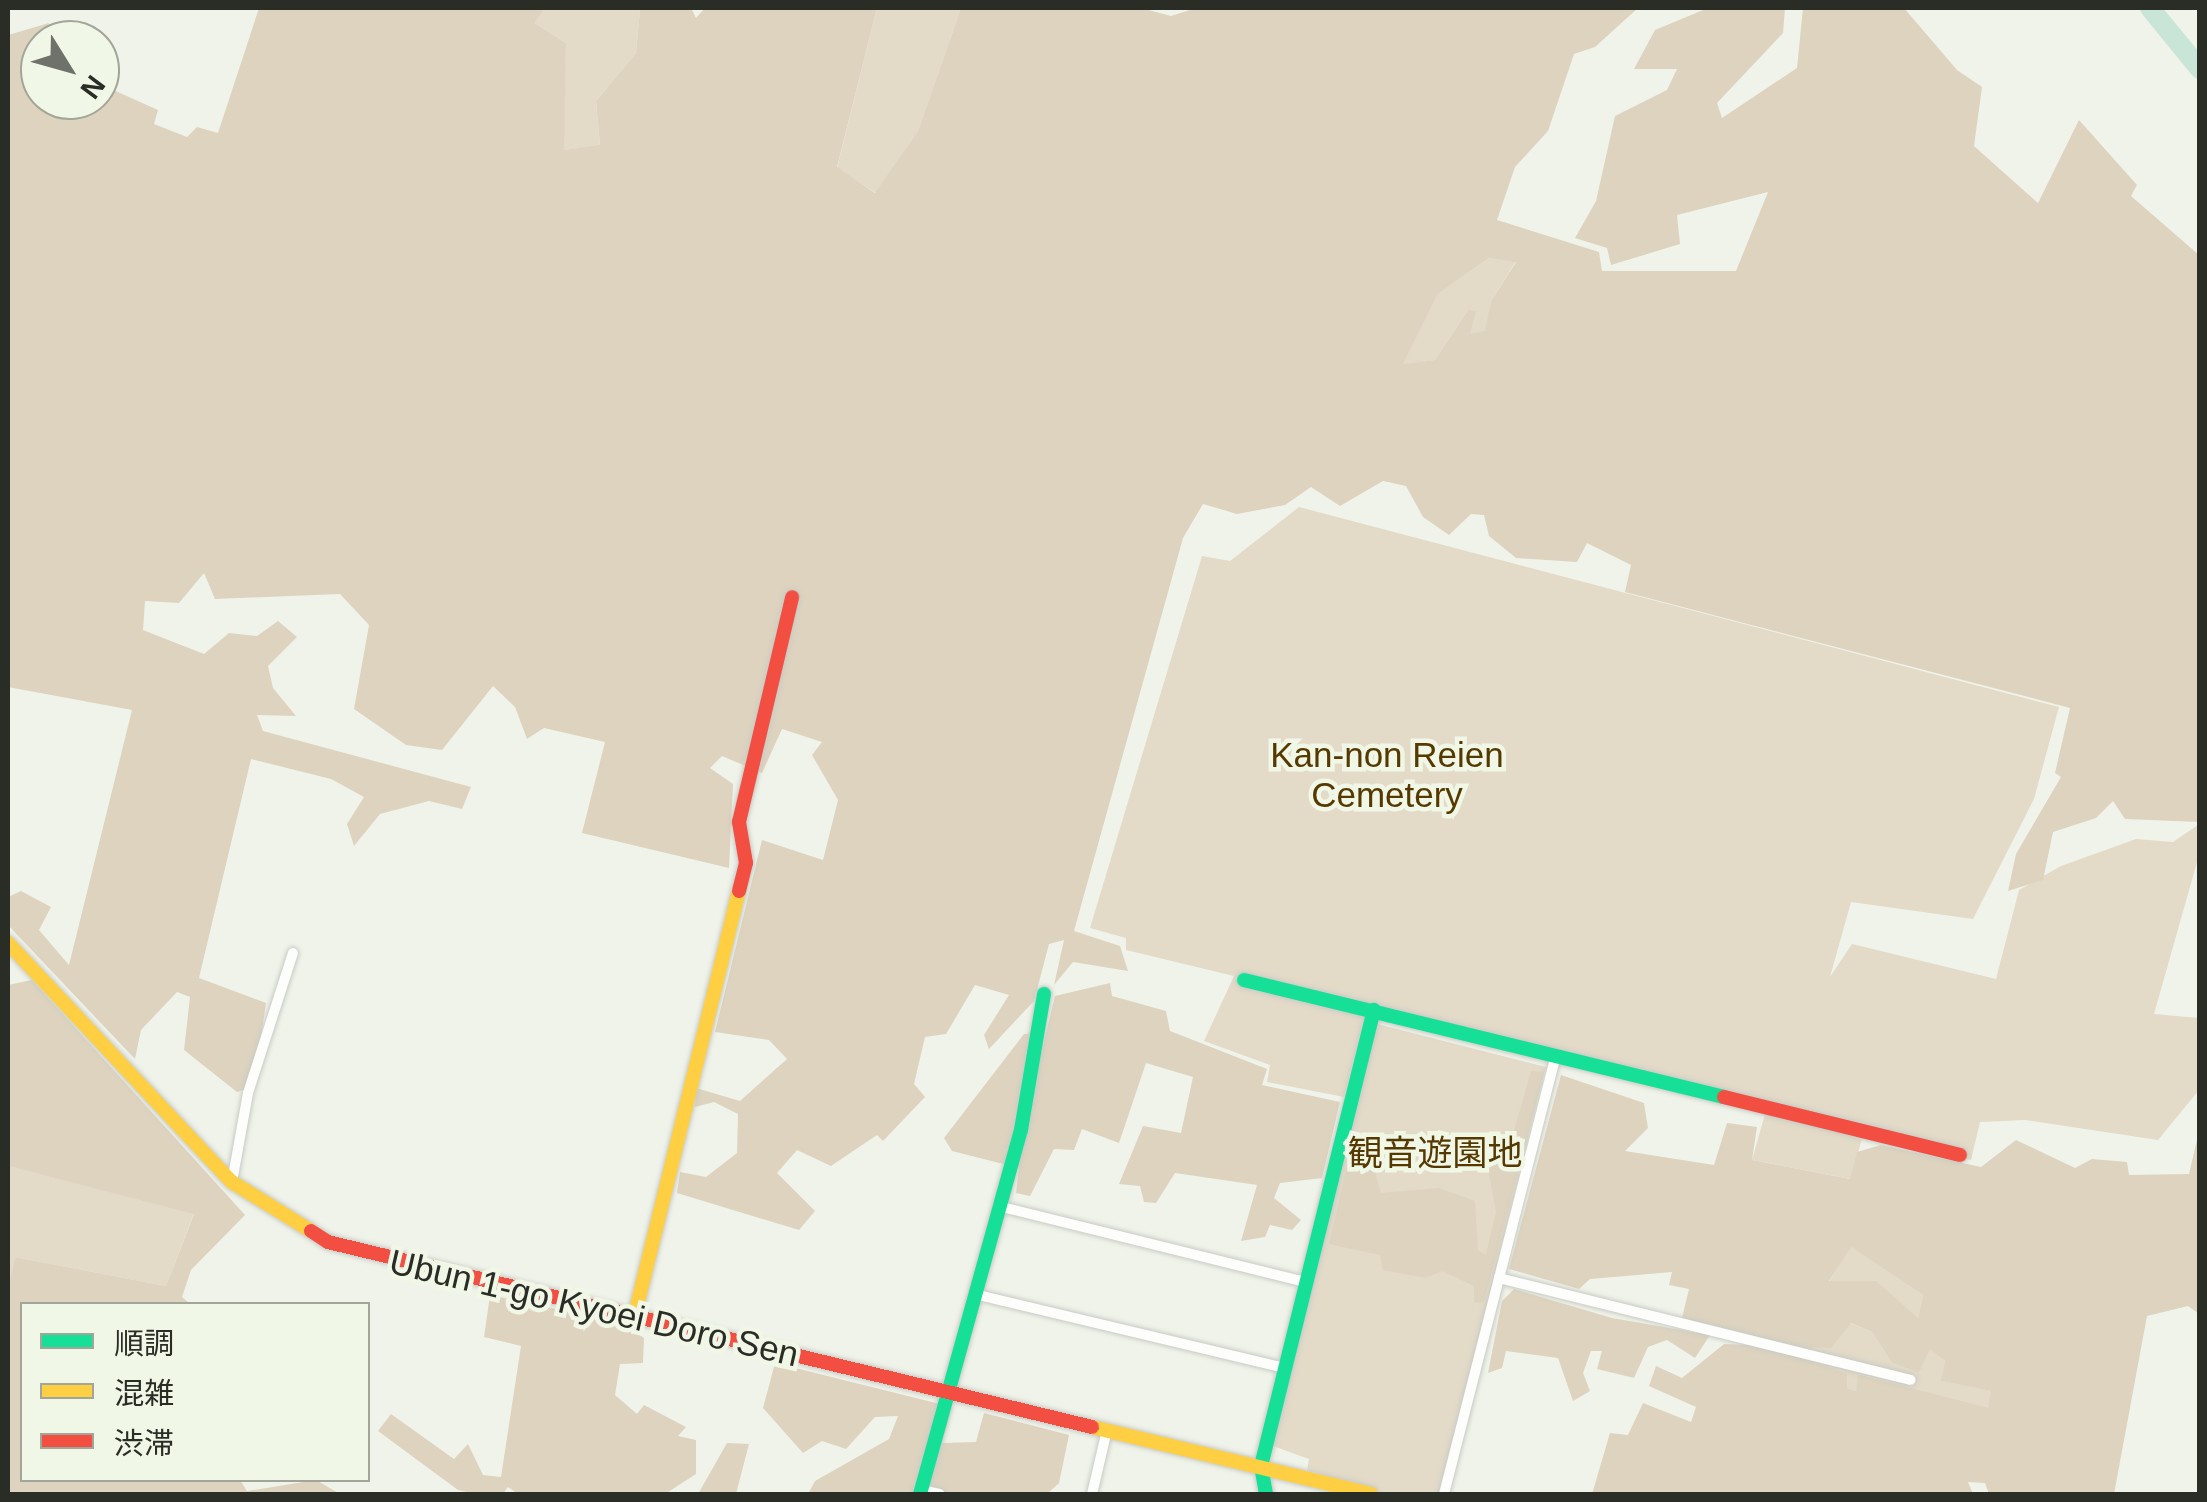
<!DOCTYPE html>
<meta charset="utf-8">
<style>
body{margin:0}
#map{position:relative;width:2207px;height:1502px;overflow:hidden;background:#f0f3ea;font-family:Helvetica,"Noto Sans JP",sans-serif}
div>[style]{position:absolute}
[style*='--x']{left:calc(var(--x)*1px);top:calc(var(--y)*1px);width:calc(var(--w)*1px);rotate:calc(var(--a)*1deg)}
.green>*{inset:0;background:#e3dac8}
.forest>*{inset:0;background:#ddd3bf}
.river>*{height:20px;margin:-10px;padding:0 10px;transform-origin:10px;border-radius:10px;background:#c9e5d7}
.roads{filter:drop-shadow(0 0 2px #c8cbc4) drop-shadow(0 0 2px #c8cbc4)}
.street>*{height:10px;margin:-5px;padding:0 5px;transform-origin:5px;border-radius:5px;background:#fdfdfc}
.fast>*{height:14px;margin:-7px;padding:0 7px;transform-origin:7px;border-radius:7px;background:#16e098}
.slow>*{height:14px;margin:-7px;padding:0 7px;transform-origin:7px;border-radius:7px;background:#ffcf43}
.jam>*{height:14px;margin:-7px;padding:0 7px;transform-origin:7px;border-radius:7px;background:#f24e42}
span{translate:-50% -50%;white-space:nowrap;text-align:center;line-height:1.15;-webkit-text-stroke:9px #f1f7e6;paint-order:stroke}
.park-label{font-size:35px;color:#553900}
.street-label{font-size:35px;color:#2a2c26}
.frame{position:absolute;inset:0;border:10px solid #2a2c26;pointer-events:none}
.legend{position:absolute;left:20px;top:1302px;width:350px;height:180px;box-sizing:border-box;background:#f1f7e6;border:2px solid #a1a699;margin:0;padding:12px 18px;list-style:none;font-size:30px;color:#2a2c26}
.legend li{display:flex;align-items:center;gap:20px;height:50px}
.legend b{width:50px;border:2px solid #a1a699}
.north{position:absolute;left:20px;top:20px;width:100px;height:100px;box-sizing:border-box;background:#f1f7e6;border:2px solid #a1a699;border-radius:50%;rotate:127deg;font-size:28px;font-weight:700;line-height:40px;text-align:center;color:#2a2c26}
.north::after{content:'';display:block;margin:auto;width:35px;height:45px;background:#6f726b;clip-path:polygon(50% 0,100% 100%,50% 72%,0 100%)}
</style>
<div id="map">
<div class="green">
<i style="clip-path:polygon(545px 8px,640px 8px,636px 53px,596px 101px,600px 146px,563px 150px,566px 43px,535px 23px)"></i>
<i style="clip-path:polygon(877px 8px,961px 8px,918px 131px,876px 193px,837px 168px)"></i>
<i style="clip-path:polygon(1489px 258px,1516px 261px,1491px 301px,1486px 332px,1470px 334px,1468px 310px,1435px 360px,1402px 365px,1438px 294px)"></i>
<i style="clip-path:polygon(1299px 507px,2059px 707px,2034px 799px,1973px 919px,1851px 902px,1830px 977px,1852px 944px,1996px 979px,2019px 890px,2061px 866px,2136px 839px,2173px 842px,2198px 825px,2199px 855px,2154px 1014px,2199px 1018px,2199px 1090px,2158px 1140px,2025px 1120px,1980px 1122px,1971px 1160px,1862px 1138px,1851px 1179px,1752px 1160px,1765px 1114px,1365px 1015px,1344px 1097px,1267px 1082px,1270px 1065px,1204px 1041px,1234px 976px,1126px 950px,1126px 938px,1090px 928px,1202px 556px,1230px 561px)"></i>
<i style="clip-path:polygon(1377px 1024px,1546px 1067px,1440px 1494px,1387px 1494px,1307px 1470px,1309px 1459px,1273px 1446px)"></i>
<i style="clip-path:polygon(8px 1166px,194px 1213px,166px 1286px,15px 1257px,8px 1287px)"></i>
<i style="clip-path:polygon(1850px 1246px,1923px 1295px,1918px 1318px,1885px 1296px,1829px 1282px)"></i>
<i style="clip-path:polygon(1850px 1323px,1872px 1332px,1892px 1363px,1919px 1373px,1930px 1348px,1945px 1361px,1942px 1381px,1992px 1391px,1988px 1409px,1859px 1374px,1856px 1391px,1847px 1388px,1810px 1361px,1811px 1346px)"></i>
</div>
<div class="forest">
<i style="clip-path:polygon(evenodd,259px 8px,545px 8px,535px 23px,566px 43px,564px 150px,600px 145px,596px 101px,636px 53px,640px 8px,691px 8px,696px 18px,705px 8px,877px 8px,837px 167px,875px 193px,918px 131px,961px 8px,1141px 8px,1171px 16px,1196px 8px,1638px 8px,1595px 47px,1574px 54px,1548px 131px,1515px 167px,1497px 220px,1599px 252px,1602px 271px,1736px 271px,1768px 192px,1677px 215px,1680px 244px,1611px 265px,1607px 248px,1575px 238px,1596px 201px,1615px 116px,1667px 90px,1677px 69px,1634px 69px,1655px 30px,1708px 8px,1785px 8px,1783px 33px,1717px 103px,1722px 118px,1797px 68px,1803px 8px,1904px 8px,1957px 70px,1982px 87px,1974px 146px,2038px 203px,2079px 120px,2137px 185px,2131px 196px,2199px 255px,2199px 822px,2125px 819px,2113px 801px,2096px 818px,2053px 832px,2043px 880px,2008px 891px,2016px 854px,2061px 777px,2055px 773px,2070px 708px,1625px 592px,1631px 565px,1587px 543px,1577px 562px,1516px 558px,1489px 536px,1484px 515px,1471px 514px,1449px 535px,1423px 517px,1406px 486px,1383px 481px,1340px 506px,1311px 487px,1285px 505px,1237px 514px,1203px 504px,1183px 538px,1074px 931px,1120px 946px,1128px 971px,1073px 962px,1054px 985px,1064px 940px,1049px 944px,1034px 1001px,989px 1049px,984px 1035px,1009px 995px,975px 985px,946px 1034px,925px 1037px,914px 1084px,925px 1097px,883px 1141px,877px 1135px,831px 1166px,797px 1150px,777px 1173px,815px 1211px,799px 1230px,677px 1193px,680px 1172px,706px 1177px,737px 1153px,738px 1114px,714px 1102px,695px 1107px,696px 1088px,740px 1101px,787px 1059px,769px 1040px,715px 1032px,762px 840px,823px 860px,838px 800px,812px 755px,822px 742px,782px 729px,762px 773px,722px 756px,710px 768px,733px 784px,729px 868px,582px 833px,605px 742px,544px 728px,527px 739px,515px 707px,493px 686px,442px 750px,406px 745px,354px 709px,369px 625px,340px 594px,215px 599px,204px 573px,179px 603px,145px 601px,143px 630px,204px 654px,229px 633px,257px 636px,278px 621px,297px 637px,268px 666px,273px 688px,296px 716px,257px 715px,263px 731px,471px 787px,462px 809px,429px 801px,380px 814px,354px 846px,347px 824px,364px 797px,331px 779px,251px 759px,199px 978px,266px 1003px,254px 1086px,237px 1092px,184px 1050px,190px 997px,177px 992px,141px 1030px,135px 1059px,8px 925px,8px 897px,21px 891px,51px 907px,39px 930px,69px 965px,132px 710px,8px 687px,8px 35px,49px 23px,40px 40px,40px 100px,100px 100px,100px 84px,158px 110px,154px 124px,187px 137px,197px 127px,218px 133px,259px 8px,1489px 258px,1516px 262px,1491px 301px,1485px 331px,1470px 334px,1476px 311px,1468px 310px,1435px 360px,1403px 364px,1438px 294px,1489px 258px)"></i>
<i style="clip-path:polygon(32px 980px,245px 1215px,191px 1270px,182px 1297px,190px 1304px,22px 1304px,22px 1480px,240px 1480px,247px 1491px,316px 1480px,340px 1494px,8px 1494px,8px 1287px,15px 1257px,166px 1286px,194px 1214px,8px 1166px,8px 985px)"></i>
<i style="clip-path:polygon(1110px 983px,1112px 996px,1166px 1011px,1170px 1031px,1267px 1069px,1262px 1085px,1340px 1102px,1322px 1178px,1280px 1183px,1274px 1198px,1301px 1220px,1292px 1230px,1270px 1225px,1265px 1237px,1241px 1241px,1257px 1185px,1175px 1173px,1156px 1203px,1144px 1202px,1140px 1186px,1119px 1184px,1143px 1126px,1181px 1133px,1193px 1077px,1146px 1063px,1119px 1143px,1082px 1129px,1074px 1150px,1054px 1149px,1030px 1196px,1016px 1193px,1019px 1168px,952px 1151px,944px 1138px,1024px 1034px,1033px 1033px,1038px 1066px,1055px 996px)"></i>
<i style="clip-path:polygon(1531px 1071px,1544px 1072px,1484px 1302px,1474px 1303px,1474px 1286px,1442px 1271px,1425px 1278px,1383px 1270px,1380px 1255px,1329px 1244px,1352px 1145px,1367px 1139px,1398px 1153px,1399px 1168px,1375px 1172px,1381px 1193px,1439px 1188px,1475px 1201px,1478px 1250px,1486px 1255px,1496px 1212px,1488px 1168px,1476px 1152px,1494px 1141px,1496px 1158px,1509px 1148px)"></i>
<i style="clip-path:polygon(evenodd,1561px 1075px,1644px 1103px,1648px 1128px,1625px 1151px,1714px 1165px,1727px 1123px,1757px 1127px,1752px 1160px,1850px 1179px,1857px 1152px,1881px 1145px,1981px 1167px,2016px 1140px,2075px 1168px,2092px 1159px,2127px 1162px,2129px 1175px,2189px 1174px,2199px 1131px,2199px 1314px,2188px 1306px,2147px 1316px,2114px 1494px,1989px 1494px,1985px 1483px,1968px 1482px,1973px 1494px,1592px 1494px,1610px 1433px,1628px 1435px,1643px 1403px,1691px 1422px,1696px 1407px,1649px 1386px,1656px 1366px,1682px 1378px,1724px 1344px,1748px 1345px,1753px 1336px,1682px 1318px,1689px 1289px,1669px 1285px,1672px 1272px,1590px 1279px,1579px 1289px,1509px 1269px,1561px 1075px,1851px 1247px,1923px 1295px,1918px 1318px,1876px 1281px,1829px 1281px,1851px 1247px,1561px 1075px,1851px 1323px,1872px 1332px,1892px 1363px,1919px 1373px,1930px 1349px,1945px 1361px,1941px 1381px,1991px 1391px,1988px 1408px,1858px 1374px,1856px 1391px,1847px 1388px,1847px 1374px,1810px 1360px,1812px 1347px,1831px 1348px,1851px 1323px)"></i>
<i style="clip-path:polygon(1514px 1289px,1612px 1318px,1710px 1335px,1695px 1358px,1667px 1340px,1648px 1347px,1634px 1378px,1597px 1369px,1602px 1351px,1591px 1351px,1583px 1373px,1590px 1391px,1573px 1401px,1558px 1358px,1506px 1351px,1502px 1368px,1488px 1373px,1502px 1301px)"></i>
<i style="clip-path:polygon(490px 1295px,623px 1323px,644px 1338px,643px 1363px,620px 1364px,615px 1395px,637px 1414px,644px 1405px,686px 1427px,678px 1436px,696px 1440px,696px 1474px,665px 1494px,518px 1494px,508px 1487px,503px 1494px,476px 1494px,458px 1490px,378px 1431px,391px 1414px,454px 1459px,468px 1444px,483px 1475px,501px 1477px,521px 1346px,484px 1337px)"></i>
<i style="clip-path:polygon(775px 1363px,952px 1407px,942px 1443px,976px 1442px,984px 1413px,1069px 1435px,1059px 1483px,1047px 1494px,808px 1494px,815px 1481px,889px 1439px,898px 1416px,875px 1417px,846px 1449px,822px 1441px,803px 1453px,763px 1408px)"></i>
<i style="clip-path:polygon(727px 1443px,749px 1444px,736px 1494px,698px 1494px)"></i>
</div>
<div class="river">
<i style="--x:2150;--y:8;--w:79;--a:50.7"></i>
</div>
<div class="roads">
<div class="street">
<i style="--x:232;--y:1182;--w:90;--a:-79.8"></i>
<i style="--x:248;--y:1093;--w:147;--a:-72.2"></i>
<i style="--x:998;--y:1206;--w:317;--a:13.9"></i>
<i style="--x:1499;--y:1278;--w:424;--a:13.9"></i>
<i style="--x:974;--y:1294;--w:320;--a:13.4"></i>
<i style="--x:921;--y:1490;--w:19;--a:12"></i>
<i style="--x:1092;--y:1494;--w:66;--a:-76.8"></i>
<i style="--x:1444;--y:1494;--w:453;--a:-75.7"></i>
</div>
<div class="fast">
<i style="--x:1244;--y:980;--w:494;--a:13.7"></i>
<i style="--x:920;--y:1494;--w:378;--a:-74.5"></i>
<i style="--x:1021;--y:1130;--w:138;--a:-80.4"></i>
<i style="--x:1266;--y:1494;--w:28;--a:-100"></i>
<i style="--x:1261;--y:1466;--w:470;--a:-76.1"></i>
</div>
<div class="slow">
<i style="--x:8;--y:943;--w:328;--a:46.9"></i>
<i style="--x:232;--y:1182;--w:93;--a:31.8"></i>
<i style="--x:634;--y:1318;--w:440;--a:-76.2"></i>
<i style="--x:1092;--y:1427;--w:287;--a:13.5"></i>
</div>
<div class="jam">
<i style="--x:739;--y:891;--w:29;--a:-76"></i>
<i style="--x:746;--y:863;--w:42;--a:-99.7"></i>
<i style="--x:739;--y:822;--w:231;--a:-76.7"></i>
<i style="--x:1724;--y:1097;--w:243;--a:13.8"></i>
<i style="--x:311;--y:1231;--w:20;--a:33"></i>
<i style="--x:328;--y:1242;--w:786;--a:13.61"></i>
</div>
</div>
<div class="park-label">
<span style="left:1387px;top:775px">Kan-non Reien<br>Cemetery</span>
<span style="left:1435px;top:1153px">観音遊園地</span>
</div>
<div class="street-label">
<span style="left:594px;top:1308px;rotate:13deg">Ubun 1-go Kyoei Doro Sen</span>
</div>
<div class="frame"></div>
<ul class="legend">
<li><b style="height:12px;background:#16e098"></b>順調</li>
<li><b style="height:12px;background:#ffcf43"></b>混雑</li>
<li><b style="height:12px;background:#f24e42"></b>渋滞</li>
</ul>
<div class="north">N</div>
</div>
